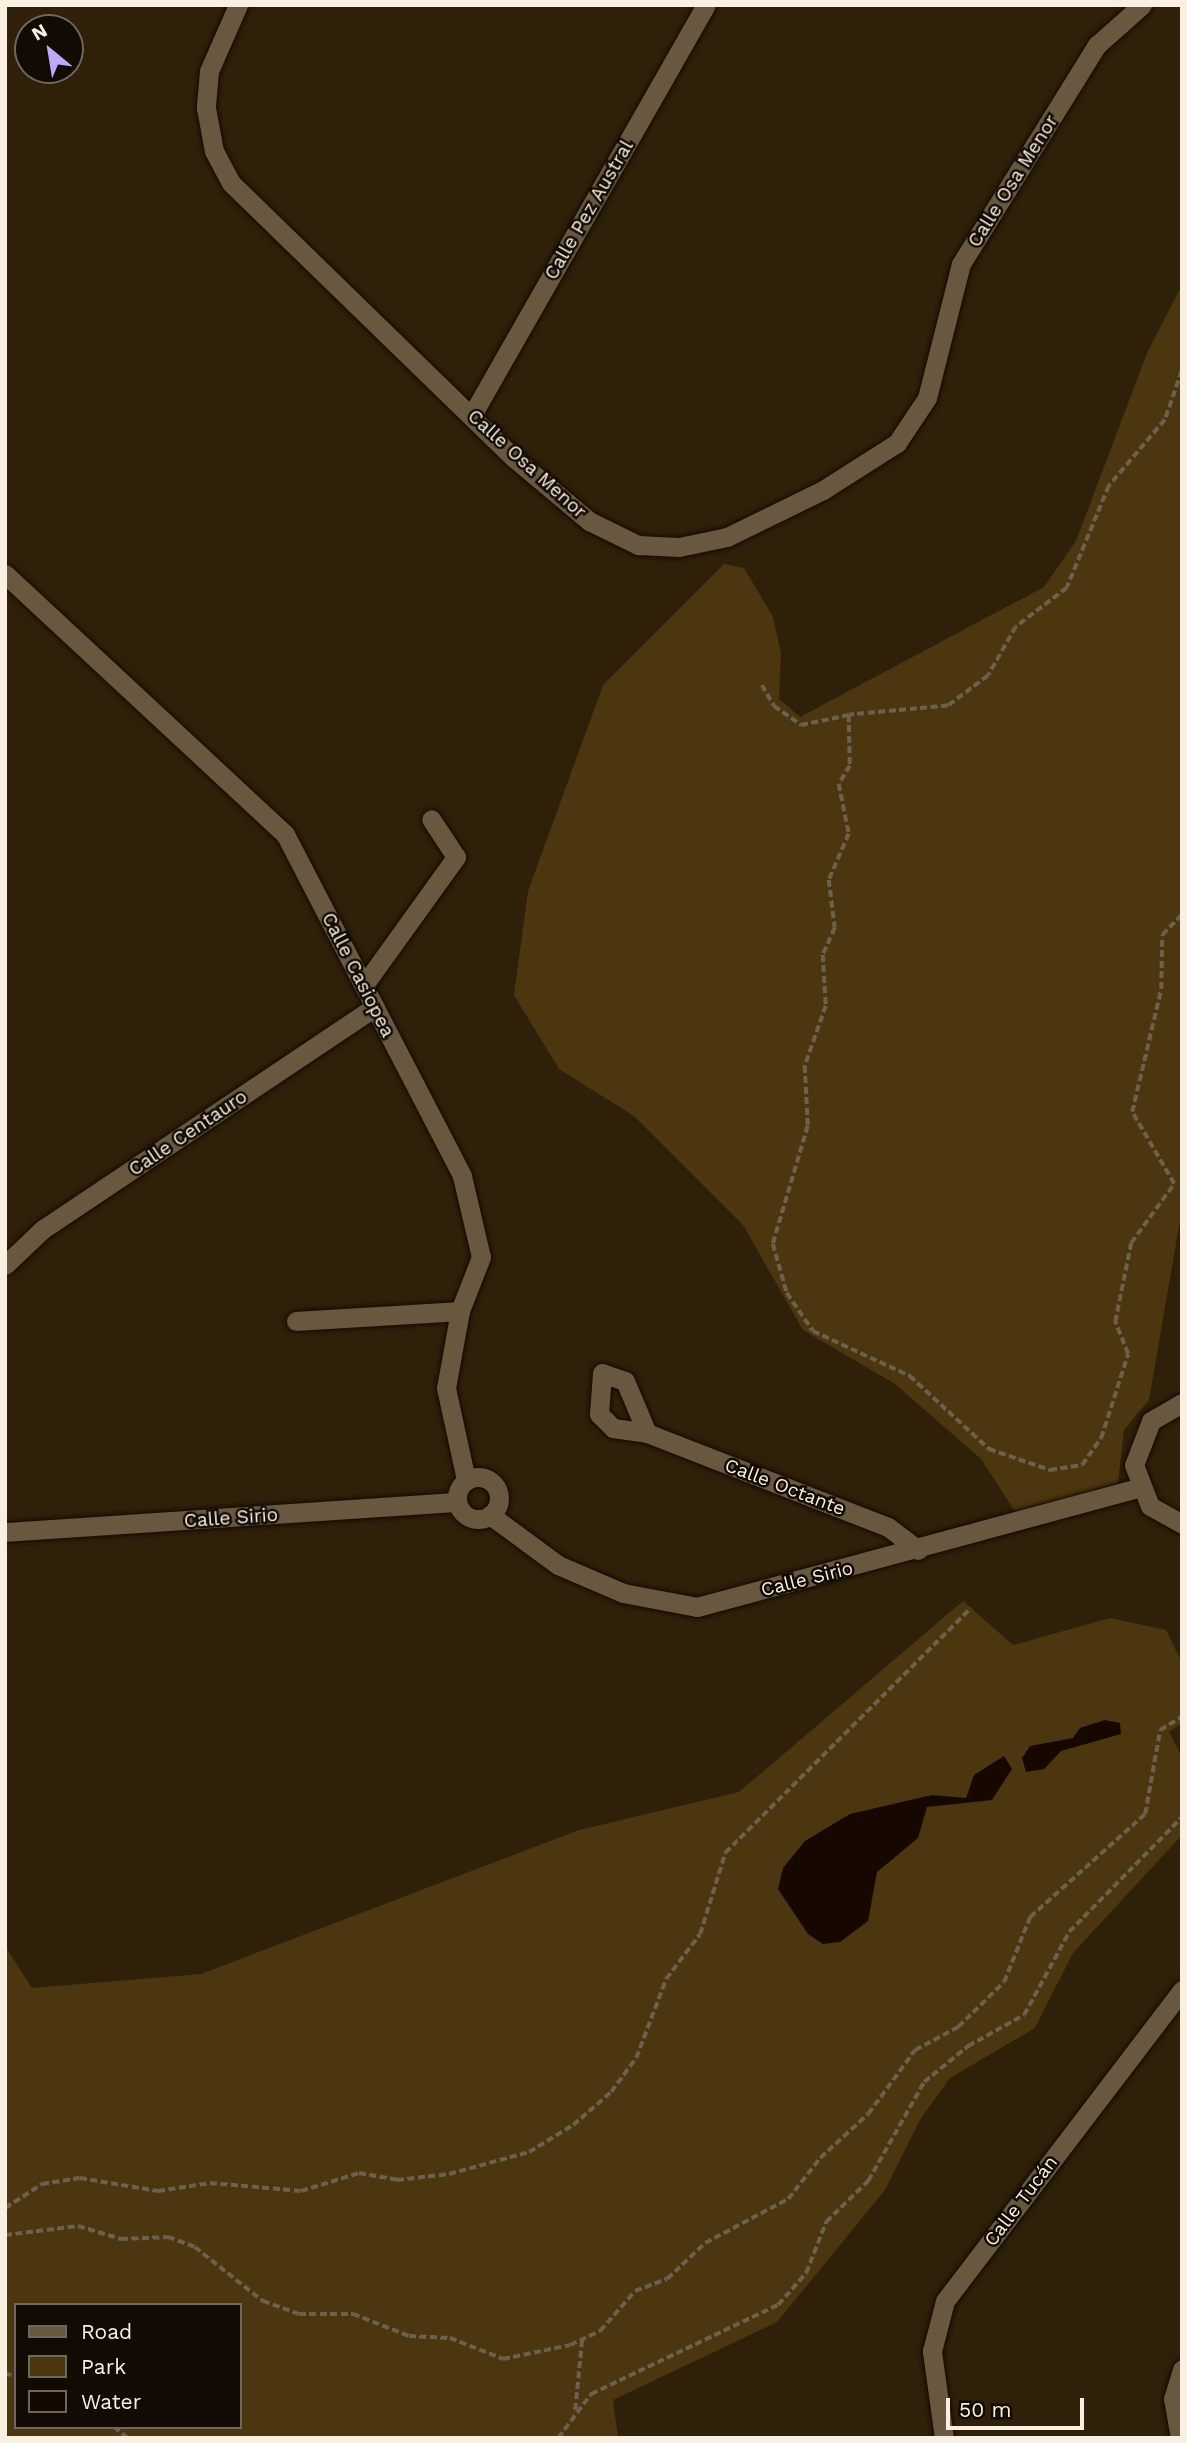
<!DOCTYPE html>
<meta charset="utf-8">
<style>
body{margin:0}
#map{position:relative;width:1187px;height:2443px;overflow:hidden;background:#2e2009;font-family:"Work Sans",sans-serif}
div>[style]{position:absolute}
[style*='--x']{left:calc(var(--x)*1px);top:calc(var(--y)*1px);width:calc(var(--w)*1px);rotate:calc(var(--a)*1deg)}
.green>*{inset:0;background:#4c360f}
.water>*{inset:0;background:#160800}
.path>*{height:3.5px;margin-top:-1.75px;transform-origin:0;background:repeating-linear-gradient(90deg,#6d604c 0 7px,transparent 0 10.5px)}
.roads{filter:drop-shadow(0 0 2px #160900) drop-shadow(0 0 2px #160900)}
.minor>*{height:19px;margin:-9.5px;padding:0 9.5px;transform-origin:9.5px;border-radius:9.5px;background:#685840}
.tertiary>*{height:19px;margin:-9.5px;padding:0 9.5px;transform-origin:9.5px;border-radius:9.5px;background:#685840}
.tertiary>.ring{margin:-9.5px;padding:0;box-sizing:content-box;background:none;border:19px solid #685840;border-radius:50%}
span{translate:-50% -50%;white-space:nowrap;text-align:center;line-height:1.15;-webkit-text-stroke:5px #110b04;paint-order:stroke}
.street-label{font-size:19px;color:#f9f0e2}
.frame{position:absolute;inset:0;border:7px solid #f9f0e2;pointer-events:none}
.legend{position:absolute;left:14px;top:2303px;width:228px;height:126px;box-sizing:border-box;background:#110b04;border:2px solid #6e675d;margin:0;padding:9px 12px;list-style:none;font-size:21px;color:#f9f0e2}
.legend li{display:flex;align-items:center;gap:14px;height:35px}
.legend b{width:35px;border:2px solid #6e675d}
.north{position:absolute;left:14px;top:14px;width:70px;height:70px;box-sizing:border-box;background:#110b04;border:2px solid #6e675d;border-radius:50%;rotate:330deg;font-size:19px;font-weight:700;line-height:28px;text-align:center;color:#f9f0e2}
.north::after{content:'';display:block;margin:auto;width:24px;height:32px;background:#bbaaf6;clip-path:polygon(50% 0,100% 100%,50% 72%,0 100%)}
.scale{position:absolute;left:946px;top:2398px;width:138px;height:32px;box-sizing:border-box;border:4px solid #f9f0e2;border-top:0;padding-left:9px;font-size:21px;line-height:24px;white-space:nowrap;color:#f9f0e2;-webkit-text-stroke:5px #110b04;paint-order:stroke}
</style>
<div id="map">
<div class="green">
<i style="clip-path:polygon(1182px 285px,1182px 1209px,1149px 1400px,1124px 1430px,1118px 1483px,1016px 1513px,981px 1459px,895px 1384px,803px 1330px,743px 1225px,634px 1116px,559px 1069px,514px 995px,528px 891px,603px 685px,724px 564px,744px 568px,773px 617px,781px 653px,779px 699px,800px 717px,1044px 587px,1076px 541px,1147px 353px)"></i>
<i style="clip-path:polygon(evenodd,963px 1601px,1013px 1645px,1110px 1618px,1166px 1630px,1182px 1663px,1182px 1723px,1169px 1732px,1182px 1757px,1182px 1835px,1073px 1953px,1035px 2028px,950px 2078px,921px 2118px,885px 2190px,777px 2322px,613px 2400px,618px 2438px,5px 2438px,5px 1946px,32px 1988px,201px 1974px,579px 1830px,739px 1792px,963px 1601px,16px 2305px,240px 2305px,240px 2427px,16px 2427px,16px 2305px)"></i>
</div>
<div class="water">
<i style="clip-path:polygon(1105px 1720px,1120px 1723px,1121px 1734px,1061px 1751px,1044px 1769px,1026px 1772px,1022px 1758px,1030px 1746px,1073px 1738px,1080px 1728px)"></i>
<i style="clip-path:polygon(1004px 1756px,1012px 1769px,992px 1800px,927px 1807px,918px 1838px,877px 1872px,868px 1921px,840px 1942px,823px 1944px,808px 1934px,778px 1889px,783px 1868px,805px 1841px,850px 1814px,932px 1795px,966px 1798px,974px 1775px)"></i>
</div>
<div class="path">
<i style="--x:1182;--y:371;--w:52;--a:109.1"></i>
<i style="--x:1165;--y:420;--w:87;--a:130.3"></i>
<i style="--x:1109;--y:486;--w:110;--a:112.4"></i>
<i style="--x:1067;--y:588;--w:64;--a:142.6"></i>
<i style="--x:1016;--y:627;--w:56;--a:119.7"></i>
<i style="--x:988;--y:676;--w:50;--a:143.1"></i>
<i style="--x:948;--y:706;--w:99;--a:174.8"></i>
<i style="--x:849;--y:715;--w:51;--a:88.9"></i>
<i style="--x:850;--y:766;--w:21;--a:121"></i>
<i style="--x:839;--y:784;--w:51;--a:78.7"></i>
<i style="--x:849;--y:834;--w:50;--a:113.5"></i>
<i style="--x:829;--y:880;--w:48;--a:82.9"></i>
<i style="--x:835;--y:928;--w:30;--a:114"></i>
<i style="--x:823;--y:955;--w:51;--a:86.6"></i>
<i style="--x:826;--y:1006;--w:64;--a:109.3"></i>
<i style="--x:805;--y:1066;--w:60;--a:87.1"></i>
<i style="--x:808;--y:1126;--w:123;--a:106.5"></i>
<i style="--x:773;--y:1244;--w:51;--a:74.1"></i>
<i style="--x:787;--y:1293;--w:46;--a:55.6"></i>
<i style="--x:813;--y:1331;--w:107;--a:24.9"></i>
<i style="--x:910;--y:1376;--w:108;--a:42.7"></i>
<i style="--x:989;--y:1449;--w:65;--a:19"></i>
<i style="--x:1050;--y:1470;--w:32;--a:-9"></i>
<i style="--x:1082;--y:1465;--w:33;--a:-55"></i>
<i style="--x:1101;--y:1438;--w:88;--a:-72.2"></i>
<i style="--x:1128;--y:1354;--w:35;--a:-112"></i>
<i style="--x:1115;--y:1322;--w:81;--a:-78.6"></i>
<i style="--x:1131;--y:1243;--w:73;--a:-53.9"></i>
<i style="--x:1174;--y:1184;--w:83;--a:-120.3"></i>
<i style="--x:1132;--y:1112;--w:126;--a:-76.7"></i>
<i style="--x:1161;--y:989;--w:54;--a:-88.9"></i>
<i style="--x:1162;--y:935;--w:29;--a:-46"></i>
<i style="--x:762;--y:685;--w:24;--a:60"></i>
<i style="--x:774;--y:706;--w:33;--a:35"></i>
<i style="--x:801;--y:725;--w:49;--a:-11.8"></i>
<i style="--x:5;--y:2208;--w:44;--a:-33"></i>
<i style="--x:42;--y:2184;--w:38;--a:-9"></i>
<i style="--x:80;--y:2178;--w:79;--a:9.5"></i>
<i style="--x:158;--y:2191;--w:53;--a:-8.7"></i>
<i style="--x:210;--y:2183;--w:91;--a:5"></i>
<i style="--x:301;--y:2191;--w:61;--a:-17.2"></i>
<i style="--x:359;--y:2173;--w:39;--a:10"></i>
<i style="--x:397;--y:2180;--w:52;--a:-6.6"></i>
<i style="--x:449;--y:2174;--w:83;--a:-15.4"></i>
<i style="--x:529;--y:2152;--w:52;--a:-31.5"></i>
<i style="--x:573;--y:2125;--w:50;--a:-41"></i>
<i style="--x:611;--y:2092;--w:42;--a:-53.7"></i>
<i style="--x:636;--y:2058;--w:85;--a:-69.2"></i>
<i style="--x:666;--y:1979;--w:56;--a:-52.9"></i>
<i style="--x:700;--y:1934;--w:85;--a:-72.8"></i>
<i style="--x:725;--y:1853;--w:347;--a:-44.9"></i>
<i style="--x:5;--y:2235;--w:74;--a:-7"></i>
<i style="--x:78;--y:2226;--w:45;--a:16.8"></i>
<i style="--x:121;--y:2239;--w:47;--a:-2.4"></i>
<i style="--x:168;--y:2237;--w:29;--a:20"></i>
<i style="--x:195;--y:2247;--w:87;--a:38.5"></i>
<i style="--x:263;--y:2301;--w:38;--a:20"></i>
<i style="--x:299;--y:2314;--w:54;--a:0"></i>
<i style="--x:353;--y:2314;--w:60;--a:21.4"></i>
<i style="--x:409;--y:2336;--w:41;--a:2.8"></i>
<i style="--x:450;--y:2338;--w:57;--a:21.6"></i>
<i style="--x:503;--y:2359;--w:68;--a:-11.8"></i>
<i style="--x:570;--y:2345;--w:33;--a:-25"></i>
<i style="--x:600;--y:2331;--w:53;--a:-48.8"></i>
<i style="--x:635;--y:2291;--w:34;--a:-21"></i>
<i style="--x:667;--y:2279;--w:52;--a:-43.5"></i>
<i style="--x:705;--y:2243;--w:94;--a:-27.9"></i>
<i style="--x:788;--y:2199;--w:52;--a:-52"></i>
<i style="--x:820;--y:2158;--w:65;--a:-42.5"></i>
<i style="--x:868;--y:2114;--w:79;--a:-53.7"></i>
<i style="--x:915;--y:2050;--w:49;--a:-28.1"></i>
<i style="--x:958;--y:2027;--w:64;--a:-44.4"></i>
<i style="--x:1004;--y:1982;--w:70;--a:-68.2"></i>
<i style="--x:1030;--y:1917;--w:154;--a:-41.8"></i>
<i style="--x:1145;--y:1814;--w:85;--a:-79.9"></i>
<i style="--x:1160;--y:1730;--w:26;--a:-31"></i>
<i style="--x:5;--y:2373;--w:12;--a:20"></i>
<i style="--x:575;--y:2410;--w:71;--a:-84.4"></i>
<i style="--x:114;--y:2427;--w:18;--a:38"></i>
<i style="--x:558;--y:2438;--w:55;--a:-53.1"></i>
<i style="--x:591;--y:2394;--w:207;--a:-25.5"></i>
<i style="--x:778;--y:2305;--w:43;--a:-48.8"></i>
<i style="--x:806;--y:2273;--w:55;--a:-68.6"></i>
<i style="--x:826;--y:2222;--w:59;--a:-44.3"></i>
<i style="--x:868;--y:2181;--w:114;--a:-60.5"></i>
<i style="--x:924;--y:2082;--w:57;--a:-39.3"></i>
<i style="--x:968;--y:2046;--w:64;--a:-29"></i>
<i style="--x:1024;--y:2015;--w:94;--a:-61.5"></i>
<i style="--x:1069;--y:1932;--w:161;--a:-45.5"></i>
</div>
<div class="roads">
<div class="minor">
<i style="--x:238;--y:5;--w:72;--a:113.7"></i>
<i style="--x:209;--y:71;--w:37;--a:95"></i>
<i style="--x:206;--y:108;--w:44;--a:79.5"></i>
<i style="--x:214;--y:151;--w:36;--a:62"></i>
<i style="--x:231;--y:183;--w:395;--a:44.2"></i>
<i style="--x:514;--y:458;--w:98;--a:40"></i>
<i style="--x:589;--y:521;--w:55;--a:26.1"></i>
<i style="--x:638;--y:545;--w:41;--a:2.8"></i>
<i style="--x:679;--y:547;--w:49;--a:-11.8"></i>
<i style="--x:727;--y:537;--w:107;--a:-26.1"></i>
<i style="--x:823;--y:490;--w:88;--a:-32.4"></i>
<i style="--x:897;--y:443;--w:54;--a:-56.3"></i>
<i style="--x:927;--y:398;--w:138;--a:-75.8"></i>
<i style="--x:961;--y:264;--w:258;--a:-58.2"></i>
<i style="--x:1097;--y:45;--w:60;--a:-41.6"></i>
<i style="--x:472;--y:415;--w:472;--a:-60.3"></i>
<i style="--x:5;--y:574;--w:382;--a:42.9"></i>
<i style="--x:285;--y:834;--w:385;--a:62.6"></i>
<i style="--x:462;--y:1176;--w:83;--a:76.8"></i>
<i style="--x:481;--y:1257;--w:58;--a:111.3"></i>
<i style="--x:460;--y:1311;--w:78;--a:100.3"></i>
<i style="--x:446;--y:1388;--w:94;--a:77.7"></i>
<i style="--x:364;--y:985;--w:158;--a:-54.3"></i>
<i style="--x:456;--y:857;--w:45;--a:-123.3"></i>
<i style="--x:5;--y:1265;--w:52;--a:-43.5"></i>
<i style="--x:43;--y:1229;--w:399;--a:-33.8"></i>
<i style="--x:296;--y:1321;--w:164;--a:-3.5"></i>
<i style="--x:647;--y:1433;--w:56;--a:-112.9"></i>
<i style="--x:625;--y:1381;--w:24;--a:-161"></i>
<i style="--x:602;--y:1373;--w:41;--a:94.2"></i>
<i style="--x:599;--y:1414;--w:20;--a:45"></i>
<i style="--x:613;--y:1428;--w:34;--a:8"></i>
<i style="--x:647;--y:1433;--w:259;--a:21.3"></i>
<i style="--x:888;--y:1527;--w:38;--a:37"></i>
<i style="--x:944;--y:2438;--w:88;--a:-97.9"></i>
<i style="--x:932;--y:2351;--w:52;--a:-75.4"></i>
<i style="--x:945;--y:2301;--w:391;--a:-52.7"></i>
<i style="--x:1180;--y:2438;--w:40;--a:-100"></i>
<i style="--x:1173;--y:2399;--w:31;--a:-73"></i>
</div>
<div class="tertiary">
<i style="--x:1182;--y:1403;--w:36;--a:150"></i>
<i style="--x:1151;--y:1421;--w:47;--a:111.1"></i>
<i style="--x:1134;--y:1465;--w:44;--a:68.7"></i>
<i style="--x:1150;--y:1506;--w:37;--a:29"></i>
<i class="ring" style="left:457px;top:1477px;width:23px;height:23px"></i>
<i style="--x:490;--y:1515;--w:84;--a:36.3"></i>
<i style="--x:558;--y:1565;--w:71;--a:23.3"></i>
<i style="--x:623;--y:1593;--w:75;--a:10.7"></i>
<i style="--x:697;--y:1607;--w:458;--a:-15.1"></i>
<i style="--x:5;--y:1532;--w:453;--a:-3.8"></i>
</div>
</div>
<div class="street-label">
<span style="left:1013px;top:181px;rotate:-58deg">Calle Osa Menor</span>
<span style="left:589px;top:210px;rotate:-60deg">Calle Pez Austral</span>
<span style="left:527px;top:464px;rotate:42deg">Calle Osa Menor</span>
<span style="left:358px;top:975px;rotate:63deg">Calle Casiopea</span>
<span style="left:188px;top:1133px;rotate:-34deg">Calle Centauro</span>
<span style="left:785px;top:1487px;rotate:21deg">Calle Octante</span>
<span style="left:231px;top:1518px;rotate:-4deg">Calle Sirio</span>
<span style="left:807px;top:1579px;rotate:-14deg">Calle Sirio</span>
<span style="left:1021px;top:2201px;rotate:-53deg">Calle Tucán</span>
</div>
<div class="frame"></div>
<ul class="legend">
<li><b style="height:9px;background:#685840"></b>Road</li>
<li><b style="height:19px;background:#4c360f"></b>Park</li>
<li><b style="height:19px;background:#160800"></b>Water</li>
</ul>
<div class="north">N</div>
<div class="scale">50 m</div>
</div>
